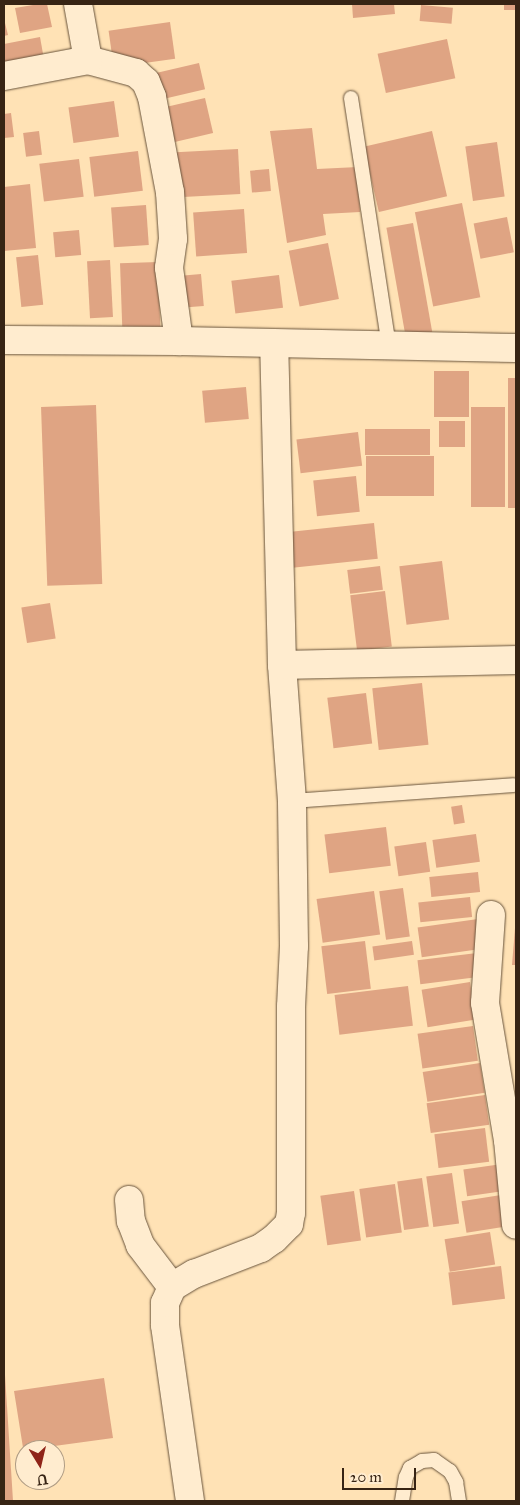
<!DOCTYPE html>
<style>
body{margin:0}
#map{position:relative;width:520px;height:1505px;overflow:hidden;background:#ffe2b5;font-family:"IM FELL Great Primer",serif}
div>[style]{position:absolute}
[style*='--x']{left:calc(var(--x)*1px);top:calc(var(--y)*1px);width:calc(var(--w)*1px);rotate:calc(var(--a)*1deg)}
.building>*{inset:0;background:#dfa483;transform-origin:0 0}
.roads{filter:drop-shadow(0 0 1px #69543c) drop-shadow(0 0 1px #69543c)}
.service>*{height:14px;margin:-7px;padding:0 7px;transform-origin:7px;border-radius:7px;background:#ffeccf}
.minor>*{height:28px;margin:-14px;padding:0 14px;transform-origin:14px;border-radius:14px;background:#ffeccf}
span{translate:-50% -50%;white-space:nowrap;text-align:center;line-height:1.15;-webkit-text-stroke:4.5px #ffeccf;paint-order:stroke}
.frame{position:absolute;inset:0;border:5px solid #372414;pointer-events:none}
.north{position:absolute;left:15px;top:1440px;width:50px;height:50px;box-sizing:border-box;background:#ffeccf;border:1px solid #af9c84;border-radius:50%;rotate:171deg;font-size:14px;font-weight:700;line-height:20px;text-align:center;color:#372414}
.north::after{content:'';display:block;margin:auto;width:18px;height:22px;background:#8f2418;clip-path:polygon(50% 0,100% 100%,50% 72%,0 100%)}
.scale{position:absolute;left:342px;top:1468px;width:74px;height:22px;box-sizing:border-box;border:2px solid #372414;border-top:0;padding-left:6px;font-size:15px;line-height:18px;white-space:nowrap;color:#372414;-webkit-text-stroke:4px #ffeccf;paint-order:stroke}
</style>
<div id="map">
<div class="building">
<i style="clip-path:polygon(39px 4px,47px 4px,52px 27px,20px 33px,15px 8px)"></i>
<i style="clip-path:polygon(352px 4px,394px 4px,395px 14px,353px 18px)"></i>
<i style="left:504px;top:4px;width:12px;height:6px"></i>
<i style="left:421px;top:5px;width:32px;height:16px;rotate:5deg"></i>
<i style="clip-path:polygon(4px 19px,8px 35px,4px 36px)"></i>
<i style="left:170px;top:22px;width:37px;height:62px;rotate:82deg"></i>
<i style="clip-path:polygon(40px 37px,45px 65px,4px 73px,4px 44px)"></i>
<i style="left:447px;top:39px;width:40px;height:71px;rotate:78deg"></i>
<i style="left:199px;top:63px;width:27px;height:44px;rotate:77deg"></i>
<i style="left:205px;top:98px;width:36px;height:47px;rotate:77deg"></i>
<i style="left:114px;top:101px;width:36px;height:46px;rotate:82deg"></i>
<i style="clip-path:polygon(11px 113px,14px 137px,4px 138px,4px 114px)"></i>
<i style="clip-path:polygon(312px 128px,317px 169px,358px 167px,360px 212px,323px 214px,326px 235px,287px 243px,270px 131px)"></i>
<i style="left:39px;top:131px;width:24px;height:16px;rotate:83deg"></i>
<i style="left:432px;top:131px;width:67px;height:70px;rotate:77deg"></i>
<i style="left:497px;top:142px;width:55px;height:32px;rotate:82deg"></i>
<i style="left:238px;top:149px;width:45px;height:67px;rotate:87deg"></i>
<i style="left:138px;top:151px;width:40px;height:49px;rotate:83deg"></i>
<i style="left:79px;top:159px;width:38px;height:40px;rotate:83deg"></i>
<i style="left:269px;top:169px;width:22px;height:19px;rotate:85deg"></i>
<i style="clip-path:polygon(30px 184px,36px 248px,4px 251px,4px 187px)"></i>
<i style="left:462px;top:203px;width:96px;height:48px;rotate:79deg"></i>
<i style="left:146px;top:205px;width:40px;height:35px;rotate:86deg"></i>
<i style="left:244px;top:209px;width:44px;height:51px;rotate:86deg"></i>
<i style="left:507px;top:217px;width:36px;height:34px;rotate:79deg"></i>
<i style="left:413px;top:223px;width:111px;height:27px;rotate:80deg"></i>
<i style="left:79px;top:230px;width:25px;height:26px;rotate:85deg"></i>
<i style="left:328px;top:243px;width:57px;height:40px;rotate:79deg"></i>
<i style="left:38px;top:255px;width:50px;height:22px;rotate:84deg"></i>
<i style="left:110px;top:260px;width:57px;height:23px;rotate:87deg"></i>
<i style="left:158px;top:262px;width:65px;height:38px;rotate:88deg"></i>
<i style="left:201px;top:274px;width:32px;height:20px;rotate:85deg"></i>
<i style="left:279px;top:275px;width:33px;height:48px;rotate:83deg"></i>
<i style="left:434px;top:371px;width:35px;height:46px"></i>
<i style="left:508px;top:378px;width:8px;height:130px"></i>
<i style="left:246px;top:387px;width:32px;height:44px;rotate:85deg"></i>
<i style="left:96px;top:405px;width:179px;height:55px;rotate:88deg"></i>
<i style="left:471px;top:407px;width:34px;height:100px"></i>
<i style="left:439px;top:421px;width:26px;height:26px"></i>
<i style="left:365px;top:429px;width:65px;height:26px"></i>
<i style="left:358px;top:432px;width:34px;height:62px;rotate:83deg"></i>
<i style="left:366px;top:456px;width:68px;height:40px"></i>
<i style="left:356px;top:476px;width:36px;height:43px;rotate:84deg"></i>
<i style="left:374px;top:523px;width:36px;height:88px;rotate:84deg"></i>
<i style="left:442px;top:561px;width:59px;height:43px;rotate:83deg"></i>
<i style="left:380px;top:566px;width:24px;height:33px;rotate:83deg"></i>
<i style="left:385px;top:591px;width:56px;height:35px;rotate:83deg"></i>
<i style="left:50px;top:603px;width:36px;height:29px;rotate:81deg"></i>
<i style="left:422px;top:683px;width:62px;height:50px;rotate:84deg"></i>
<i style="left:366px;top:693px;width:51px;height:39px;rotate:83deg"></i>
<i style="left:462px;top:805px;width:18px;height:11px;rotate:81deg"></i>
<i style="left:386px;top:827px;width:39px;height:62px;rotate:83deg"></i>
<i style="left:476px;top:834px;width:28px;height:44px;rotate:82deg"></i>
<i style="left:426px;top:842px;width:30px;height:32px;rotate:82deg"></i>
<i style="left:478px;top:872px;width:20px;height:49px;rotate:84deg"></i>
<i style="left:403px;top:888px;width:49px;height:24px;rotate:82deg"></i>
<i style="left:374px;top:891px;width:44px;height:58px;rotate:82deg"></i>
<i style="left:470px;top:897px;width:20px;height:52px;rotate:84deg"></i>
<i style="left:478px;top:919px;width:30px;height:61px;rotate:82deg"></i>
<i style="clip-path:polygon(515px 928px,516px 928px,516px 965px,512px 965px)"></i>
<i style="left:365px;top:941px;width:48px;height:44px;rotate:83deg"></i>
<i style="left:412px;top:941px;width:14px;height:40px;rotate:82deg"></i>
<i style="left:477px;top:953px;width:24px;height:60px;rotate:83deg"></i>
<i style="left:470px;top:982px;width:38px;height:49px;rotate:81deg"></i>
<i style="left:408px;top:986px;width:40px;height:74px;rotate:83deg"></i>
<i style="left:473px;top:1026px;width:35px;height:56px;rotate:82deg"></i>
<i style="left:480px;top:1063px;width:30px;height:58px;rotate:81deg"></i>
<i style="left:485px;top:1095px;width:30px;height:59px;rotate:82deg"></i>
<i style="left:485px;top:1128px;width:34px;height:51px;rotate:83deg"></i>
<i style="left:502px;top:1164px;width:27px;height:39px;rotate:82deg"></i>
<i style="left:452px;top:1173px;width:51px;height:26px;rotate:82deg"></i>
<i style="left:422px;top:1178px;width:49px;height:25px;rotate:82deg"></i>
<i style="left:395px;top:1184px;width:49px;height:36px;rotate:82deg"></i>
<i style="left:354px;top:1191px;width:50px;height:34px;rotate:82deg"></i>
<i style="left:501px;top:1195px;width:32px;height:40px;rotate:81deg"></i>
<i style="left:490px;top:1232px;width:33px;height:46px;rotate:81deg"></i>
<i style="left:501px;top:1266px;width:33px;height:53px;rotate:83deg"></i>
<i style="clip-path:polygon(4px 1375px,5px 1375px,13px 1501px,4px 1501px)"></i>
<i style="clip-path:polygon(104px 1378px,113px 1438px,25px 1450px,24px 1454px,14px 1391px)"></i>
</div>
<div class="roads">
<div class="service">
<i style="--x:351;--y:98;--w:251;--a:81.3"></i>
<i style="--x:292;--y:801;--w:222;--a:-4.1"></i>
<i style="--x:402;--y:1501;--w:24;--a:-81"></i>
<i style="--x:406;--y:1477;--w:10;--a:-66"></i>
<i style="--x:410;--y:1468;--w:14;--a:-30"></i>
<i style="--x:422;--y:1461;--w:12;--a:-5"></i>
<i style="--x:434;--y:1460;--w:19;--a:35"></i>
<i style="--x:450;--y:1471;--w:13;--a:61"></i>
<i style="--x:456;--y:1482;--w:19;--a:81"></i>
</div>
<div class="minor">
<i style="--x:88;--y:60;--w:50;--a:15.2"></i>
<i style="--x:136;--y:73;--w:13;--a:42"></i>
<i style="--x:146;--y:82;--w:16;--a:68"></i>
<i style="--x:152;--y:97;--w:97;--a:79.3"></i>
<i style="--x:170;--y:192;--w:47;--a:86.3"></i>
<i style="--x:173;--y:239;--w:29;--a:98"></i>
<i style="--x:169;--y:268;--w:74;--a:82.2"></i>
<i style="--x:4;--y:76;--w:86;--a:-10.8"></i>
<i style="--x:88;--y:60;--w:57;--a:-100.1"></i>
<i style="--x:4;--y:340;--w:175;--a:0.3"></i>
<i style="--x:179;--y:341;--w:337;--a:1.2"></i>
<i style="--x:282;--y:665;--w:234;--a:-1.2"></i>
<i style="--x:491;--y:915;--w:88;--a:93.9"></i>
<i style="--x:485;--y:1003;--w:139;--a:80.5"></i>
<i style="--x:516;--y:1138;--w:8;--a:166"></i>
<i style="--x:508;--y:1140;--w:85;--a:84.6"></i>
<i style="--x:129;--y:1200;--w:21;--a:85"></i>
<i style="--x:131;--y:1221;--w:26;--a:69"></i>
<i style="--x:140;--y:1245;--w:53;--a:52.7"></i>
<i style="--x:190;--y:1501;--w:178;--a:-98.1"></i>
<i style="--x:165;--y:1325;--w:22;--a:-90"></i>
<i style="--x:165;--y:1303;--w:17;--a:-66"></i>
<i style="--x:172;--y:1287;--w:26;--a:-31"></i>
<i style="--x:194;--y:1274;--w:72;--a:-21.2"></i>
<i style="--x:261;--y:1248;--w:16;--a:-35"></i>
<i style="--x:274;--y:1239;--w:21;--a:-45"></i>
<i style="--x:289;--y:1224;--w:11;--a:-80"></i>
<i style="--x:291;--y:1213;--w:206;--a:-90"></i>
<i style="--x:291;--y:1007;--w:61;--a:-87.2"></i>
<i style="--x:294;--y:946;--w:145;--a:-90.8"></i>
<i style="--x:292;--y:801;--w:136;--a:-94.2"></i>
<i style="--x:282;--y:665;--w:320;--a:-91.4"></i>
</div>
</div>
<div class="frame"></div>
<div class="north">U</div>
<div class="scale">20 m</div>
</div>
